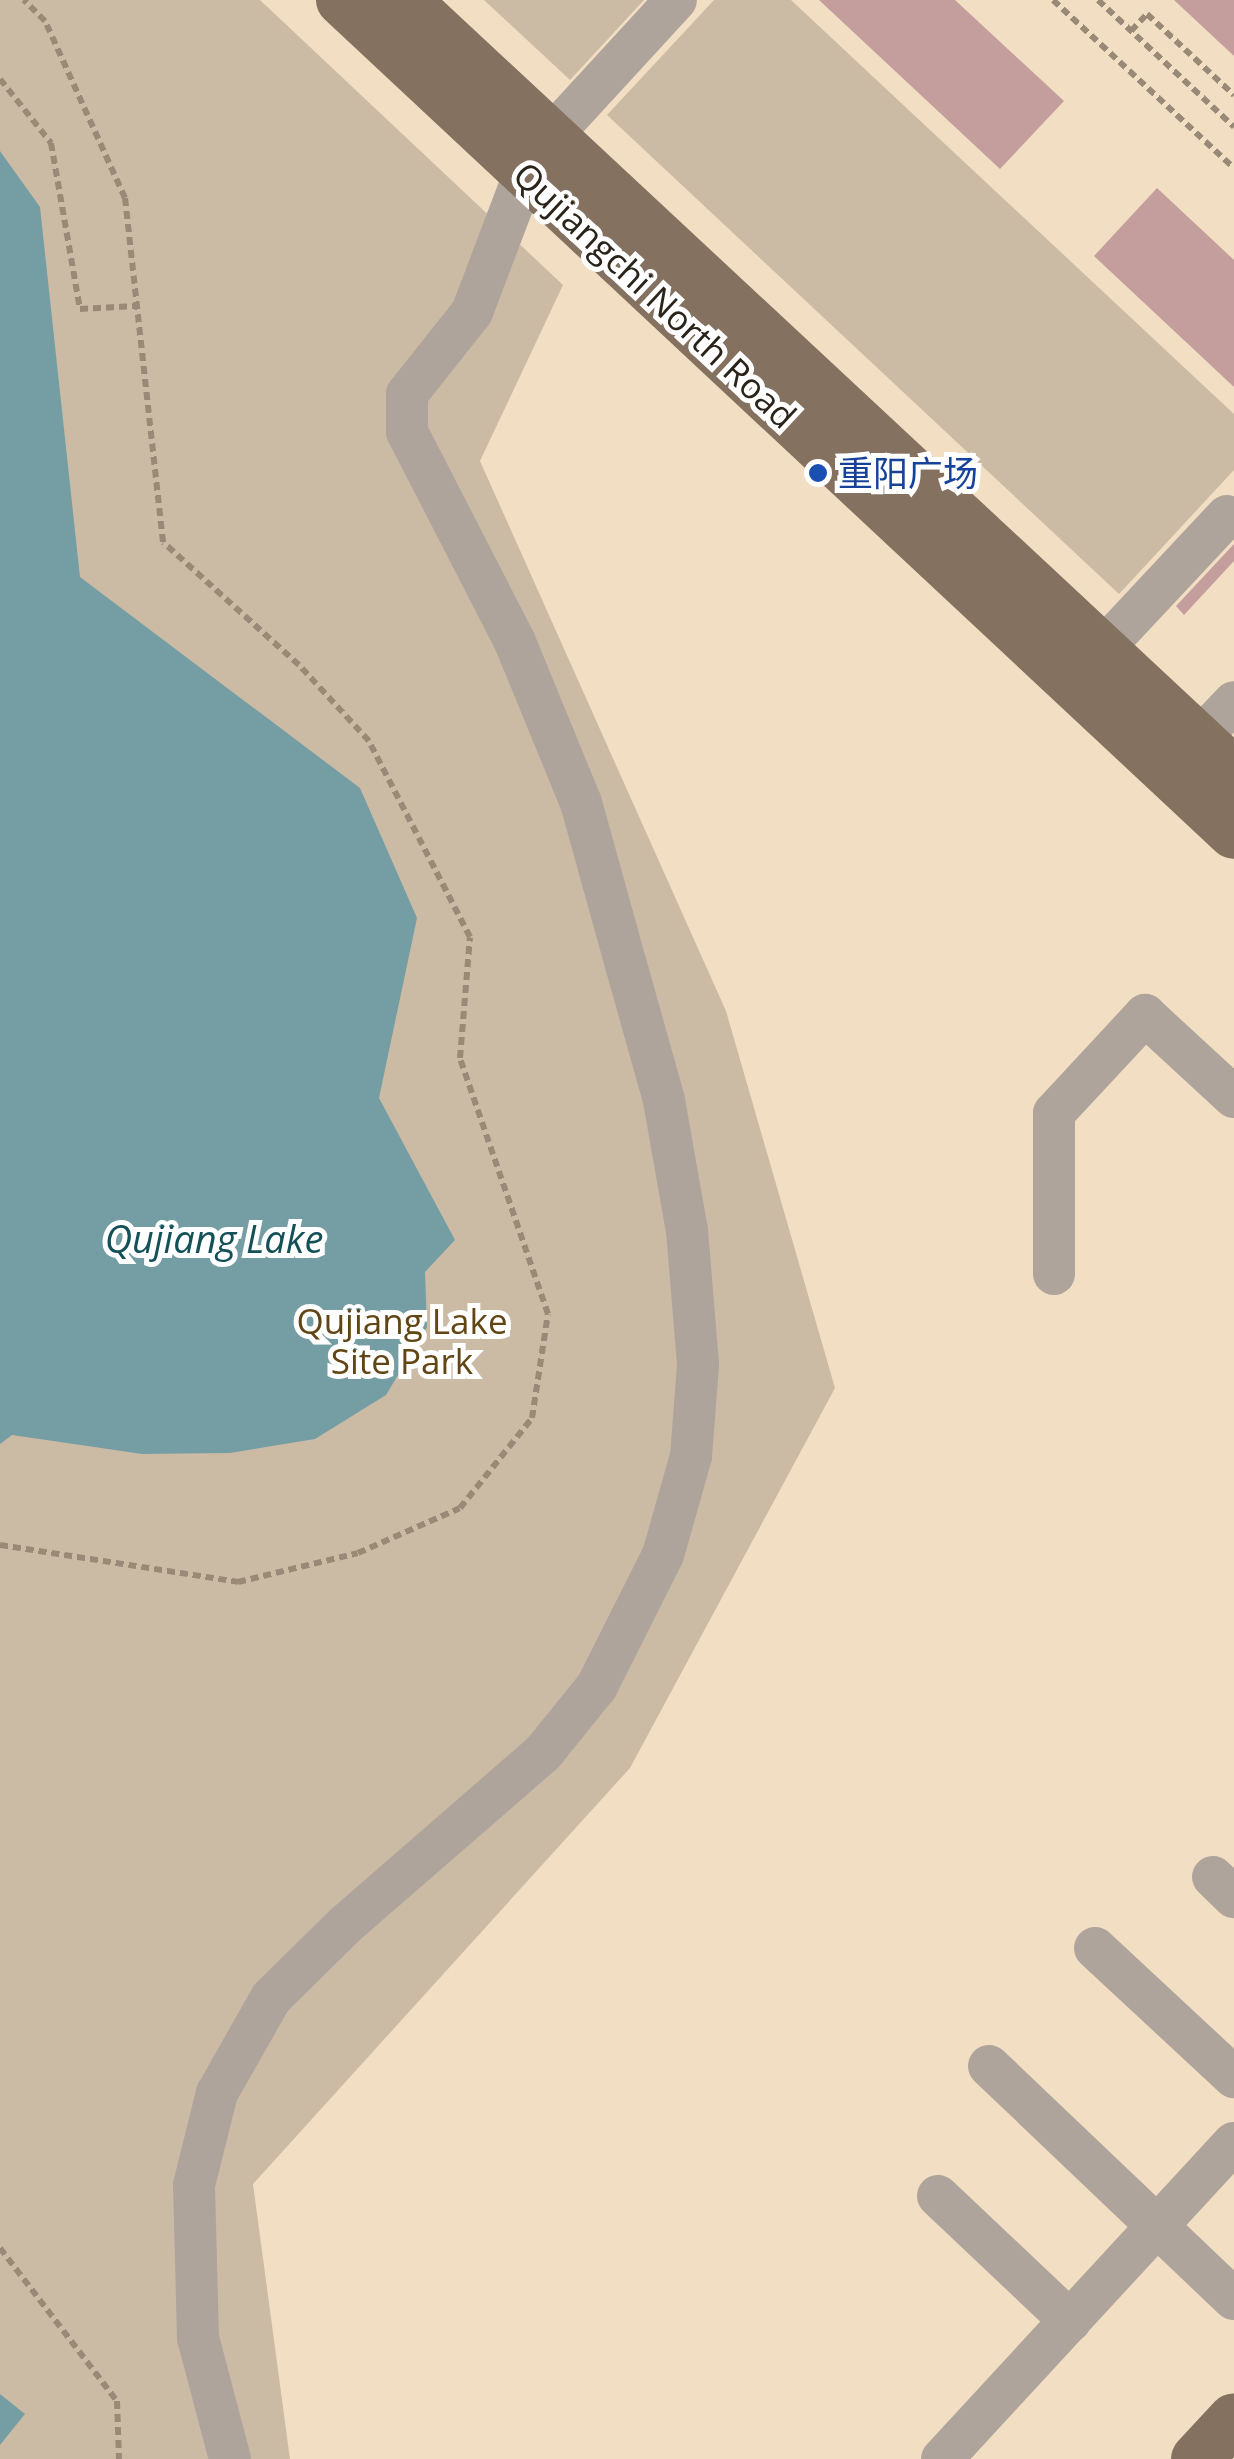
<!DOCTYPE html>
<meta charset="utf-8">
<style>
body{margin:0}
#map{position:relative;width:1234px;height:2459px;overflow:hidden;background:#f2dec3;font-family:"Open Sans","Noto Sans SC",sans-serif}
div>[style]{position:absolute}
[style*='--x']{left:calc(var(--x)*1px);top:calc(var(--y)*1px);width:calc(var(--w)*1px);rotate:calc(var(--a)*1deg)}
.green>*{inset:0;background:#ccbba4}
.water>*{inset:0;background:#759ea4}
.building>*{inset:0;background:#c39e9d}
.path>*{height:6px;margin-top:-3px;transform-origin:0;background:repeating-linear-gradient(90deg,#988a77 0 8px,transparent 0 13px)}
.minor>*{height:42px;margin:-21px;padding:0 21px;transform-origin:21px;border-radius:21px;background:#afa49b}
.major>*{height:52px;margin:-26px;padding:0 26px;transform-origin:26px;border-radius:26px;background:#847160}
.dots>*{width:28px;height:28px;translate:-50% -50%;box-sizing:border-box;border:5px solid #fff;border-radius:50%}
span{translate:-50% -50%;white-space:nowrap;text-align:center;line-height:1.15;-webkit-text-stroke:10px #fff;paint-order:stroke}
.street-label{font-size:35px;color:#2a2319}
.transit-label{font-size:35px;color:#164399}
.left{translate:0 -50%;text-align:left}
.park-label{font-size:35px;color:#624514}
.water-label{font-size:38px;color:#145057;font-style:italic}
</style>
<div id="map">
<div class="green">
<i style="clip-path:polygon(0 0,260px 0,563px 285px,480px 461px,726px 1011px,835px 1388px,630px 1768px,253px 2184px,290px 2459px,0 2459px)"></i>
<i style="clip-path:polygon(484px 0,644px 0,570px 80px)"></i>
<i style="clip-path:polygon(714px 0,791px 0,1234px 414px,1234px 470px,1119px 594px,607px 115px)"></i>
</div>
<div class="water">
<i style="clip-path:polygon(0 151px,40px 207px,80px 577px,360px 788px,417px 918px,379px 1098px,455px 1240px,425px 1272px,427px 1327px,386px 1395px,315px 1439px,230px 1453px,142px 1454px,12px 1435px,0 1444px)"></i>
<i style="clip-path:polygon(0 2394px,25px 2414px,0 2445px)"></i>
</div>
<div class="building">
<i style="clip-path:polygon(819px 0,955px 0,1064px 101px,1000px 169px)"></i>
<i style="clip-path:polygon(1174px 0,1234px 0,1234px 56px)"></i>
<i style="clip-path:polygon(1157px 188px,1234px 260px,1234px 387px,1094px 256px)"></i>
<i style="clip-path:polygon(1234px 544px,1234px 561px,1184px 615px,1176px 606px)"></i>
</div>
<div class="path">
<i style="--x:1053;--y:0;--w:247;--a:42.9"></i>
<i style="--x:1098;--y:0;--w:186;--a:43"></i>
<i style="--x:1131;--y:31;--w:23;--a:-47"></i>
<i style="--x:1147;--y:14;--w:119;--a:43"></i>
<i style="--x:0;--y:79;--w:82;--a:51.4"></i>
<i style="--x:51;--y:143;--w:169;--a:80.1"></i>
<i style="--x:80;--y:309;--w:55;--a:-3.1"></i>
<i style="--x:0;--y:1545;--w:241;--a:8.8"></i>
<i style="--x:238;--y:1582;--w:123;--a:-13.6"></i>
<i style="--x:358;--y:1553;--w:111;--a:-23.8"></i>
<i style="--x:460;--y:1508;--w:115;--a:-51.3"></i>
<i style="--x:532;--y:1418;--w:105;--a:-81.3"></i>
<i style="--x:548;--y:1314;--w:271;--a:-109"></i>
<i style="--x:460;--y:1058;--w:121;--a:-85.3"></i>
<i style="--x:470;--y:937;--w:220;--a:-117.3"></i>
<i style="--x:369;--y:741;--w:103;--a:-132.6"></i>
<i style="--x:299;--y:665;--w:183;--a:-137.9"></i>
<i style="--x:163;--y:542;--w:346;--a:-96.3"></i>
<i style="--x:125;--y:198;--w:194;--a:-114.3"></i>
<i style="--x:45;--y:21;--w:30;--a:-135"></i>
<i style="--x:0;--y:2248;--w:193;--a:52.6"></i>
<i style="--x:117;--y:2401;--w:58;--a:88"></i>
</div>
<div class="minor">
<i style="--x:1080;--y:673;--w:215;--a:-46.9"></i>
<i style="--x:1176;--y:763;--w:84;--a:-46.4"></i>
<i style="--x:1054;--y:1274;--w:161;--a:-90"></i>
<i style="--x:1054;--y:1113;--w:134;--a:-47.1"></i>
<i style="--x:1145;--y:1015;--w:121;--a:42.7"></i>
<i style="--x:1213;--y:1877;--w:29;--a:44"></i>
<i style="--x:1095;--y:1948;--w:190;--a:42.9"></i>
<i style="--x:989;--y:2066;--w:338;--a:43.6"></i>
<i style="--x:938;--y:2196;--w:182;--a:43.4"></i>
<i style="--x:230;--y:2459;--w:125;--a:-104.8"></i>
<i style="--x:198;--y:2338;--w:153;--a:-91.5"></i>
<i style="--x:194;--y:2185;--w:95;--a:-76"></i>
<i style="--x:217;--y:2093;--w:109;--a:-60.4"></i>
<i style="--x:271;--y:1998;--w:104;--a:-44.6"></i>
<i style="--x:345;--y:1925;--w:262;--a:-41"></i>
<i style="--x:543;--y:1753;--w:86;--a:-51.1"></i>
<i style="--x:597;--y:1686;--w:147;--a:-63.3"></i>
<i style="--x:663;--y:1555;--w:103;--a:-74.2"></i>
<i style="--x:691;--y:1456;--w:92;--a:-85.6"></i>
<i style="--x:698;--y:1364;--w:133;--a:-94.7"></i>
<i style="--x:687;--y:1231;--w:133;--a:-100"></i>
<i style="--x:664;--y:1100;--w:140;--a:-105.7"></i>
<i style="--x:626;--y:965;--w:168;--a:-105.5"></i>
<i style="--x:581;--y:803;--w:176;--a:-112.3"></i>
<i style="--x:514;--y:640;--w:234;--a:-117.2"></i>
<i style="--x:407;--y:432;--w:38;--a:-90"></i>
<i style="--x:407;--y:394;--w:105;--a:-51.6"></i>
<i style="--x:472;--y:312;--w:147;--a:-69.2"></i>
<i style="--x:524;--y:175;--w:46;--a:-55.6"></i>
<i style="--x:550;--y:137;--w:186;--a:-47.4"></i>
<i style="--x:942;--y:2459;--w:430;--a:-47.3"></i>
</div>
<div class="major">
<i style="--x:342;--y:0;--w:1220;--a:43.04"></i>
<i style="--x:404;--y:0;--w:1134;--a:42.96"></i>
<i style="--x:1197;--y:2459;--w:54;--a:-47.2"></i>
</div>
<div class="dots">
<i style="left:818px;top:473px;background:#1a4fb4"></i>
</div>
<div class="street-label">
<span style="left:655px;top:295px;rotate:43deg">Qujiangchi North Road</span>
</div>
<div class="transit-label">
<span class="left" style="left:838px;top:473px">重阳广场</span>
</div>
<div class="park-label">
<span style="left:402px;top:1341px">Qujiang Lake<br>Site Park</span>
</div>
<div class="water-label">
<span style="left:214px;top:1239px">Qujiang Lake</span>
</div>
</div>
